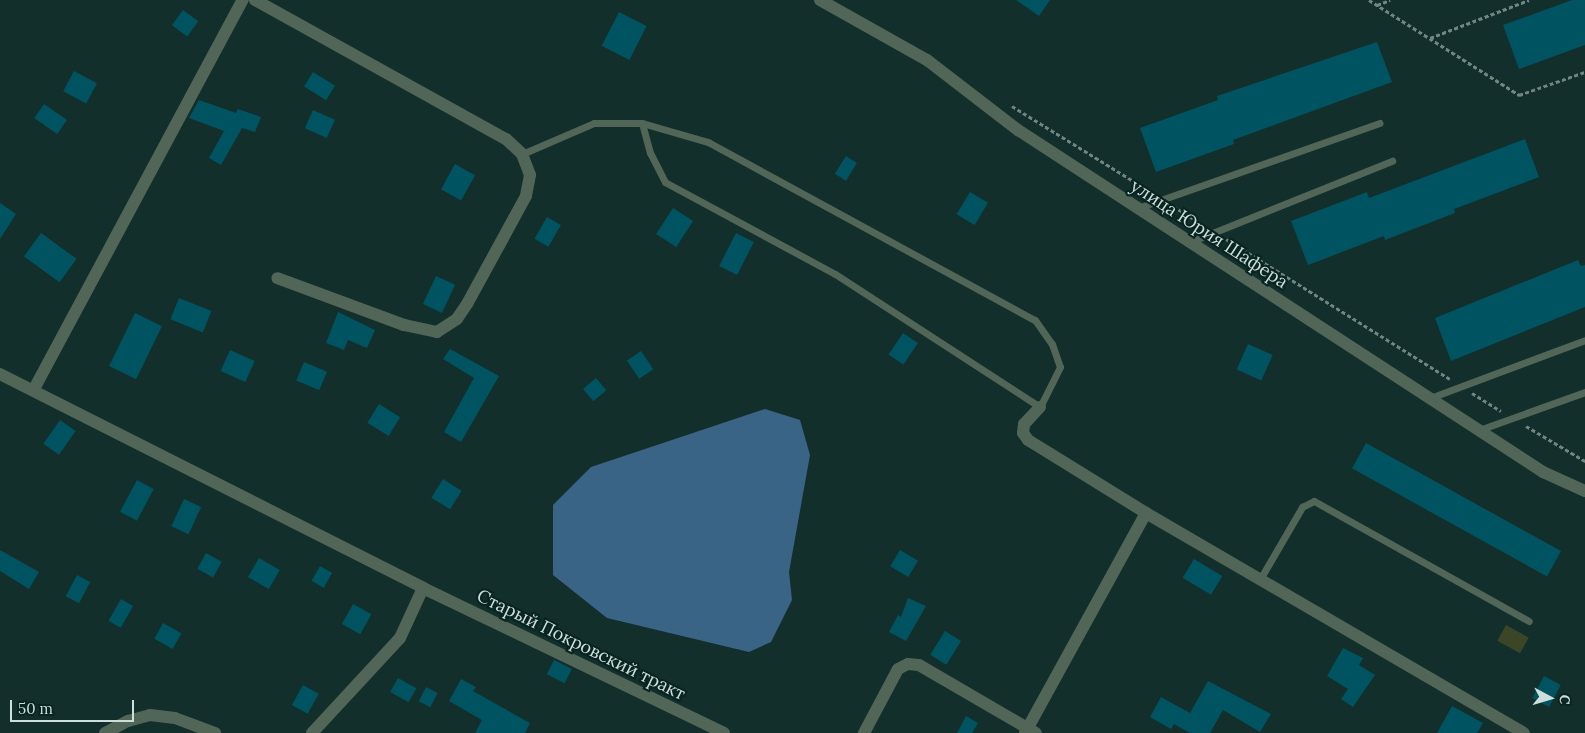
<!DOCTYPE html>
<meta charset="utf-8">
<style>
body{margin:0}
#map{position:relative;width:1585px;height:733px;overflow:hidden;background:#132f2b;font-family:Lora,serif}
div>[style]{position:absolute}
[style*='--x']{left:calc(var(--x)*1px);top:calc(var(--y)*1px);width:calc(var(--w)*1px);rotate:calc(var(--a)*1deg)}
.green>*{inset:0;background:#3b4626;transform-origin:0 0}
.water>*{inset:0;background:#3a6486}
.building>*{inset:0;background:#005361;transform-origin:0 0}
.path>*{height:3px;margin-top:-1.5px;transform-origin:0;background:repeating-linear-gradient(90deg,#708683 0 4px,transparent 0 6.5px)}
.service>*{height:7px;margin:-3.5px;padding:0 3.5px;transform-origin:3.5px;border-radius:3.5px;background:#526658}
.minor>*{height:12px;margin:-6px;padding:0 6px;transform-origin:6px;border-radius:6px;background:#526658}
span{translate:-50% -50%;white-space:nowrap;text-align:center;line-height:1.15;-webkit-text-stroke:4.5px #092522;paint-order:stroke}
.street-label{font-size:18px;color:#cededb}
.north{position:absolute;left:1525px;top:673px;width:50px;height:50px;-webkit-text-stroke:4px #092522;paint-order:stroke;rotate:96deg;font-size:14px;font-weight:700;line-height:20px;text-align:center;color:#cededb}
.north::after{content:'';display:block;margin:auto;width:18px;height:22px;background:#cededb;clip-path:polygon(50% 0,100% 100%,50% 72%,0 100%)}
.scale{position:absolute;left:10px;top:700px;width:124px;height:22px;box-sizing:border-box;border:2px solid #cededb;border-top:0;padding-left:6px;font-size:15px;line-height:18px;white-space:nowrap;color:#cededb;-webkit-text-stroke:4px #092522;paint-order:stroke}
</style>
<div id="map">
<div class="green">
<i style="left:1506px;top:625px;width:26px;height:18px;rotate:29deg"></i>
</div>
<div class="water">
<i style="clip-path:polygon(765px 409px,800px 420px,810px 455px,789px 572px,792px 600px,771px 642px,749px 652px,607px 618px,553px 575px,553px 505px,591px 467px)"></i>
</div>
<div class="building">
<i style="clip-path:polygon(1016px 0,1050px 0,1039px 16px)"></i>
<i style="clip-path:polygon(1572px 0,1585px 0,1585px 45px,1519px 69px,1503px 25px)"></i>
<i style="left:183px;top:10px;width:19px;height:19px;rotate:36deg"></i>
<i style="left:619px;top:12px;width:31px;height:38px;rotate:27deg"></i>
<i style="clip-path:polygon(1377px 42px,1392px 82px,1233px 140px,1234px 144px,1156px 172px,1140px 128px,1218px 100px,1217px 96px)"></i>
<i style="left:74px;top:71px;width:26px;height:23px;rotate:28deg"></i>
<i style="left:313px;top:72px;width:26px;height:17px;rotate:32deg"></i>
<i style="clip-path:polygon(199px 100px,236px 113px,238px 109px,261px 117px,255px 132px,242px 128px,221px 165px,209px 158px,224px 131px,189px 118px)"></i>
<i style="left:44px;top:104px;width:28px;height:17px;rotate:35deg"></i>
<i style="left:313px;top:110px;width:24px;height:20px;rotate:24deg"></i>
<i style="clip-path:polygon(1525px 139px,1539px 177px,1454px 209px,1455px 213px,1385px 240px,1384px 236px,1308px 265px,1291px 221px,1367px 192px,1369px 198px)"></i>
<i style="left:846px;top:156px;width:13px;height:21px;rotate:32deg"></i>
<i style="left:455px;top:164px;width:23px;height:29px;rotate:29deg"></i>
<i style="left:970px;top:192px;width:21px;height:26px;rotate:31deg"></i>
<i style="clip-path:polygon(0 203px,16px 214px,0 239px)"></i>
<i style="left:673px;top:208px;width:24px;height:31px;rotate:33deg"></i>
<i style="left:547px;top:217px;width:16px;height:25px;rotate:30deg"></i>
<i style="left:41px;top:233px;width:44px;height:29px;rotate:36deg"></i>
<i style="left:736px;top:233px;width:20px;height:37px;rotate:27deg"></i>
<i style="clip-path:polygon(1578px 260px,1581px 266px,1585px 265px,1585px 307px,1451px 361px,1435px 318px)"></i>
<i style="left:436px;top:276px;width:21px;height:31px;rotate:25deg"></i>
<i style="left:179px;top:298px;width:35px;height:23px;rotate:22deg"></i>
<i style="clip-path:polygon(338px 312px,375px 330px,367px 348px,348px 340px,344px 350px,326px 343px)"></i>
<i style="left:135px;top:313px;width:30px;height:59px;rotate:26deg"></i>
<i style="left:903px;top:333px;width:18px;height:26px;rotate:34deg"></i>
<i style="left:1248px;top:344px;width:27px;height:28px;rotate:24deg"></i>
<i style="clip-path:polygon(450px 349px,499px 376px,461px 442px,444px 432px,474px 378px,443px 359px)"></i>
<i style="left:230px;top:350px;width:27px;height:23px;rotate:24deg"></i>
<i style="left:641px;top:351px;width:22px;height:17px;rotate:56deg"></i>
<i style="left:304px;top:362px;width:25px;height:20px;rotate:23deg"></i>
<i style="left:596px;top:378px;width:16px;height:17px;rotate:50deg"></i>
<i style="left:379px;top:404px;width:25px;height:22px;rotate:32deg"></i>
<i style="left:60px;top:420px;width:19px;height:29px;rotate:35deg"></i>
<i style="left:1366px;top:443px;width:223px;height:29px;rotate:29deg"></i>
<i style="left:443px;top:479px;width:22px;height:22px;rotate:32deg"></i>
<i style="left:137px;top:480px;width:19px;height:36px;rotate:28deg"></i>
<i style="left:184px;top:499px;width:19px;height:30px;rotate:25deg"></i>
<i style="clip-path:polygon(0 550px,39px 572px,29px 589px,0 571px)"></i>
<i style="left:900px;top:550px;width:21px;height:19px;rotate:31deg"></i>
<i style="left:206px;top:553px;width:18px;height:18px;rotate:29deg"></i>
<i style="left:259px;top:558px;width:24px;height:22px;rotate:30deg"></i>
<i style="left:1194px;top:559px;width:33px;height:22px;rotate:31deg"></i>
<i style="left:320px;top:566px;width:14px;height:17px;rotate:30deg"></i>
<i style="left:77px;top:575px;width:15px;height:24px;rotate:28deg"></i>
<i style="clip-path:polygon(908px 598px,926px 606px,906px 641px,889px 632px,898px 615px,901px 617px)"></i>
<i style="left:121px;top:599px;width:14px;height:25px;rotate:30deg"></i>
<i style="left:353px;top:604px;width:21px;height:23px;rotate:29deg"></i>
<i style="left:163px;top:623px;width:21px;height:18px;rotate:29deg"></i>
<i style="left:945px;top:631px;width:19px;height:28px;rotate:32deg"></i>
<i style="clip-path:polygon(1343px 648px,1363px 658px,1359px 665px,1375px 675px,1353px 707px,1341px 699px,1348px 689px,1327px 676px)"></i>
<i style="left:554px;top:660px;width:20px;height:16px;rotate:27deg"></i>
<i style="left:1544px;top:676px;width:19px;height:25px;rotate:28deg"></i>
<i style="left:398px;top:678px;width:21px;height:16px;rotate:29deg"></i>
<i style="clip-path:polygon(461px 679px,476px 687px,473px 691px,530px 723px,525px 733px,475px 733px,482px 720px,449px 701px)"></i>
<i style="clip-path:polygon(1208px 681px,1271px 714px,1260px 732px,1223px 710px,1210px 733px,1190px 733px,1174px 724px,1171px 729px,1150px 717px,1161px 697px,1190px 713px)"></i>
<i style="left:303px;top:685px;width:18px;height:23px;rotate:29deg"></i>
<i style="left:426px;top:687px;width:13px;height:16px;rotate:27deg"></i>
<i style="clip-path:polygon(1452px 706px,1483px 723px,1477px 733px,1437px 733px)"></i>
<i style="clip-path:polygon(966px 716px,978px 723px,972px 733px,957px 733px)"></i>
</div>
<div class="path">
<i style="--x:1369;--y:0;--w:178;--a:32.3"></i>
<i style="--x:1519;--y:95;--w:70;--a:-19.2"></i>
<i style="--x:1377;--y:5;--w:14;--a:-21"></i>
<i style="--x:1430;--y:38;--w:106;--a:-21"></i>
<i style="--x:1012;--y:106;--w:163;--a:31.7"></i>
<i style="--x:1173;--y:206;--w:36;--a:32"></i>
<i style="--x:1226;--y:239;--w:264;--a:32"></i>
<i style="--x:1472;--y:393;--w:34;--a:32"></i>
<i style="--x:1526;--y:426;--w:69;--a:30.7"></i>
</div>
<div class="service">
<i style="--x:522;--y:154;--w:78;--a:-23.3"></i>
<i style="--x:594;--y:123;--w:48;--a:0"></i>
<i style="--x:642;--y:123;--w:69;--a:16.1"></i>
<i style="--x:708;--y:142;--w:372;--a:28.6"></i>
<i style="--x:1035;--y:320;--w:29;--a:55"></i>
<i style="--x:1052;--y:344;--w:24;--a:71"></i>
<i style="--x:1060;--y:367;--w:45;--a:116.6"></i>
<i style="--x:1040;--y:407;--w:244;--a:-147"></i>
<i style="--x:835;--y:274;--w:193;--a:-151.6"></i>
<i style="--x:665;--y:182;--w:33;--a:-117"></i>
<i style="--x:650;--y:153;--w:31;--a:-105"></i>
<i style="--x:1138;--y:208;--w:256;--a:-19.4"></i>
<i style="--x:1190;--y:242;--w:218;--a:-21.9"></i>
<i style="--x:1430;--y:398;--w:165;--a:-20.5"></i>
<i style="--x:1479;--y:430;--w:113;--a:-19.7"></i>
<i style="--x:1259;--y:581;--w:86;--a:-59.8"></i>
<i style="--x:1302;--y:507;--w:13;--a:-27"></i>
<i style="--x:1314;--y:501;--w:246;--a:29.2"></i>
</div>
<div class="minor">
<i style="--x:255;--y:0;--w:287;--a:29"></i>
<i style="--x:506;--y:139;--w:22;--a:43"></i>
<i style="--x:522;--y:154;--w:22;--a:69"></i>
<i style="--x:530;--y:175;--w:21;--a:101"></i>
<i style="--x:526;--y:196;--w:123;--a:118.6"></i>
<i style="--x:467;--y:304;--w:18;--a:124"></i>
<i style="--x:457;--y:319;--w:24;--a:147"></i>
<i style="--x:437;--y:332;--w:34;--a:-168"></i>
<i style="--x:404;--y:325;--w:135;--a:-159.7"></i>
<i style="--x:820;--y:0;--w:123;--a:29.3"></i>
<i style="--x:927;--y:60;--w:115;--a:37.6"></i>
<i style="--x:1018;--y:130;--w:627;--a:33.08"></i>
<i style="--x:1543;--y:472;--w:46;--a:24.3"></i>
<i style="--x:0;--y:374;--w:474;--a:26.8"></i>
<i style="--x:423;--y:588;--w:334;--a:25.7"></i>
<i style="--x:34;--y:389;--w:442;--a:-61.8"></i>
<i style="--x:1040;--y:407;--w:23;--a:133"></i>
<i style="--x:1024;--y:424;--w:9;--a:96"></i>
<i style="--x:1023;--y:433;--w:9;--a:54"></i>
<i style="--x:1028;--y:440;--w:139;--a:31.7"></i>
<i style="--x:105;--y:733;--w:26;--a:-28"></i>
<i style="--x:128;--y:721;--w:23;--a:-15"></i>
<i style="--x:150;--y:715;--w:25;--a:7"></i>
<i style="--x:175;--y:718;--w:43;--a:20.6"></i>
<i style="--x:312;--y:733;--w:129;--a:-47.2"></i>
<i style="--x:400;--y:638;--w:55;--a:-65.3"></i>
<i style="--x:864;--y:733;--w:72;--a:-62"></i>
<i style="--x:898;--y:669;--w:11;--a:-27"></i>
<i style="--x:908;--y:664;--w:11;--a:5"></i>
<i style="--x:919;--y:665;--w:135;--a:30.2"></i>
<i style="--x:1025;--y:733;--w:251;--a:-61.2"></i>
<i style="--x:1146;--y:513;--w:437;--a:30.2"></i>
</div>
<div class="street-label">
<span style="left:1209px;top:234px;rotate:33deg">улица Юрия Шафера</span>
<span style="left:581px;top:645px;rotate:26deg">Старый Покровский тракт</span>
</div>
<div class="north">С</div>
<div class="scale">50 m</div>
</div>
